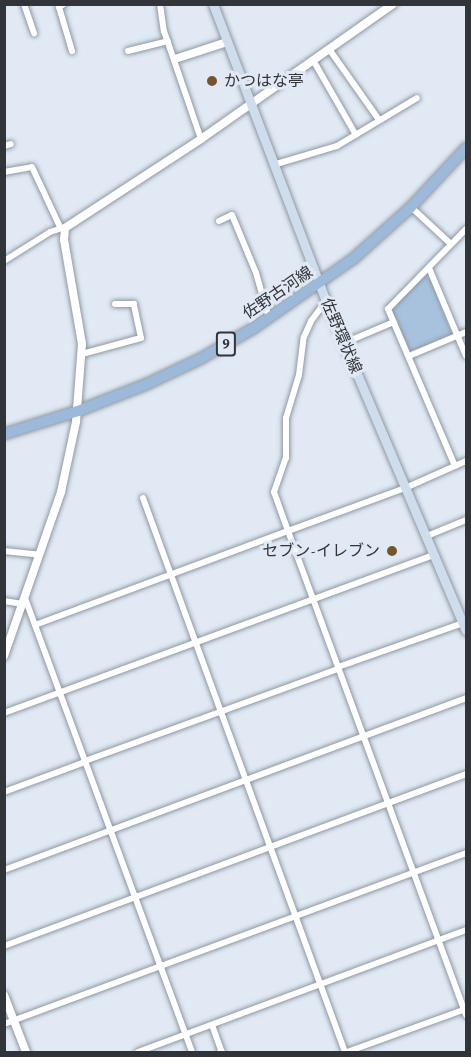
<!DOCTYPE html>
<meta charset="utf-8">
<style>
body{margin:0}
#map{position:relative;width:471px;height:1057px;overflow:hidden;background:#e0e9f4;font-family:"Crimson Pro","Noto Sans JP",serif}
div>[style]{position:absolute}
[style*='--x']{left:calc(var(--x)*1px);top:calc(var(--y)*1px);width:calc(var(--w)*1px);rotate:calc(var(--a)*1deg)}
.green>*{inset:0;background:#a8c2de}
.roads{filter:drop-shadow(0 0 2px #8f98a2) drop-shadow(0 0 2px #8f98a2)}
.minor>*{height:6px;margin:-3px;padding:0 3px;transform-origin:3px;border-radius:3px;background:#fff}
.tertiary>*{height:8px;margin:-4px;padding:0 4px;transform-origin:4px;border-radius:4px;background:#fff}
.secondary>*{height:9px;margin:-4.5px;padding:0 4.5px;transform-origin:4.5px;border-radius:4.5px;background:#cedcec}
.primary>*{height:10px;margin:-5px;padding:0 5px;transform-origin:5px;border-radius:5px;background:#9db9d9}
.dots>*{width:16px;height:16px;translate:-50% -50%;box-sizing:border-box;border:3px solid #e0e9f4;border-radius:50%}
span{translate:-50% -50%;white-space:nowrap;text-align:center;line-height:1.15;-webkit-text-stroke:6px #e0e9f4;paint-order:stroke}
.shield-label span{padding:2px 4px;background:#e0e9f4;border:2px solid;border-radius:4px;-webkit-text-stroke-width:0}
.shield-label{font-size:15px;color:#313439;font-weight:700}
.poi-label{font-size:16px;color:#313439}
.left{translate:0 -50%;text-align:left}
.right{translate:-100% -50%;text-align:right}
.street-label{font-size:16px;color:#313439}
.frame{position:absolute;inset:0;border:6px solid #313439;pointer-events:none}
</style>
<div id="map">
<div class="green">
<i style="clip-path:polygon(424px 276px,430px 278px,452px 334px,410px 352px,391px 309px)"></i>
</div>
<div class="roads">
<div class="minor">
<i style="--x:24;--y:4;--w:31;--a:71"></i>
<i style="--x:64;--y:4;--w:6;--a:149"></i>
<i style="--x:59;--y:7;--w:46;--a:73.5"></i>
<i style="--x:160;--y:4;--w:27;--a:82"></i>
<i style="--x:164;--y:31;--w:114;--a:71.1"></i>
<i style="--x:329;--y:49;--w:87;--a:54.8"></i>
<i style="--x:128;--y:51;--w:41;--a:-14"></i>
<i style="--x:313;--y:60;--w:86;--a:60.2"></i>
<i style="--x:4;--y:146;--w:7;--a:-16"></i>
<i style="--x:273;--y:165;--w:67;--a:-16.5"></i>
<i style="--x:337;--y:146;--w:93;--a:-31"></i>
<i style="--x:4;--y:172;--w:28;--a:-10"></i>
<i style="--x:32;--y:167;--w:66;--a:65"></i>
<i style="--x:411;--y:207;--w:54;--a:42.8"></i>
<i style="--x:219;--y:221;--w:14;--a:-25"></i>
<i style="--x:232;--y:215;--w:63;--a:67.5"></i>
<i style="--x:256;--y:273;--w:47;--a:73.9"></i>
<i style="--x:4;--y:261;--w:54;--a:-32.2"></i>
<i style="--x:50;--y:232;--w:13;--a:-18"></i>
<i style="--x:429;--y:268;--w:95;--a:67.2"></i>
<i style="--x:344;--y:343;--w:54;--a:-22.8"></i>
<i style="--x:82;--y:354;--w:61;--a:-15.2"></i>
<i style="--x:141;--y:338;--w:35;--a:-102"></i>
<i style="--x:134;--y:304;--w:19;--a:180"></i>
<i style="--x:409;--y:356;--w:62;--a:-22.8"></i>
<i style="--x:466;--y:461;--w:67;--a:156.1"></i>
<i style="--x:405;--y:488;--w:125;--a:159.8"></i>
<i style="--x:288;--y:531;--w:516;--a:69.81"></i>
<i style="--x:455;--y:466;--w:171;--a:-113.1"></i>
<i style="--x:388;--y:309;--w:112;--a:-45.7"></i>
<i style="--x:143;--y:498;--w:590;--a:69.97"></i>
<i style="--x:427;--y:536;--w:42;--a:-22.3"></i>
<i style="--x:4;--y:551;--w:36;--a:6"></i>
<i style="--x:25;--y:598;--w:484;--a:69.8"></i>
<i style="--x:4;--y:601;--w:19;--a:9"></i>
<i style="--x:35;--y:625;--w:270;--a:-20.4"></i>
<i style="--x:288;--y:531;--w:41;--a:-109.7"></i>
<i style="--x:274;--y:492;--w:36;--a:-71"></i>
<i style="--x:286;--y:458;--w:40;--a:-90"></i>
<i style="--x:286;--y:418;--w:45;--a:-73.2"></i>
<i style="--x:299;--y:375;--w:38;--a:-83"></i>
<i style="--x:304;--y:337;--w:17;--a:-66"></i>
<i style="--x:311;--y:321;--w:25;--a:-53"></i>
<i style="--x:338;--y:667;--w:133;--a:-19.4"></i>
<i style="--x:4;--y:713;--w:458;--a:-20.2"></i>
<i style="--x:85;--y:761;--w:269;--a:-20"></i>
<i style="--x:4;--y:792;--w:86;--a:-20.3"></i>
<i style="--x:4;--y:870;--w:493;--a:-20.4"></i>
<i style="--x:4;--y:946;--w:493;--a:-20.4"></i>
<i style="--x:4;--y:1024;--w:493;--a:-20.3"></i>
<i style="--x:212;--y:1025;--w:29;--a:70"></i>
<i style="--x:222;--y:1052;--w:2;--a:180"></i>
<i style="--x:138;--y:1052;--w:350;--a:-20.4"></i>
<i style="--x:347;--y:1052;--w:127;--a:-19.9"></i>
</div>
<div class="tertiary">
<i style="--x:175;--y:59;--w:55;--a:-18.1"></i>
<i style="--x:4;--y:656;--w:174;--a:-70.8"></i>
<i style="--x:61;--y:492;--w:72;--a:-77.9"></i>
<i style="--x:76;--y:422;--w:78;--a:-85.6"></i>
<i style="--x:82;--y:344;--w:106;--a:-99.8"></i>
<i style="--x:64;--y:240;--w:12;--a:-85"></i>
<i style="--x:65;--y:228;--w:163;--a:-33.2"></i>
<i style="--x:201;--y:139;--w:235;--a:-35.1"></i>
<i style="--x:4;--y:995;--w:61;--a:68.9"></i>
</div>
<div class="secondary">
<i style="--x:213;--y:4;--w:318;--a:69.2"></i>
<i style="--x:326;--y:301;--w:358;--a:67"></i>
</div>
<div class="primary">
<i style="--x:4;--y:434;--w:77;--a:-17.3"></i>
<i style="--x:78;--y:411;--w:74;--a:-21.4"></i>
<i style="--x:147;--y:384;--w:59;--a:-25.3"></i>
<i style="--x:200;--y:359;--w:62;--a:-29.9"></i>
<i style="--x:254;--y:328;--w:121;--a:-34.9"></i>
<i style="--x:353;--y:259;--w:78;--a:-41.9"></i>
<i style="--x:411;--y:207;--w:81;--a:-47"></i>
</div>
</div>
<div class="dots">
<i style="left:212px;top:81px;background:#76552c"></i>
<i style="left:392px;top:551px;background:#76552c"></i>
</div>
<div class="shield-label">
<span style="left:226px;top:344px">9</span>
</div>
<div class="poi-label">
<span class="left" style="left:224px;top:81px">かつはな亭</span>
<span class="right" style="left:380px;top:551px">セブン-イレブン</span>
</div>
<div class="street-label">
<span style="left:278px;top:293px;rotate:-34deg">佐野古河線</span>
<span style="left:341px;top:336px;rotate:67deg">佐野環状線</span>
</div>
<div class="frame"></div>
</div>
